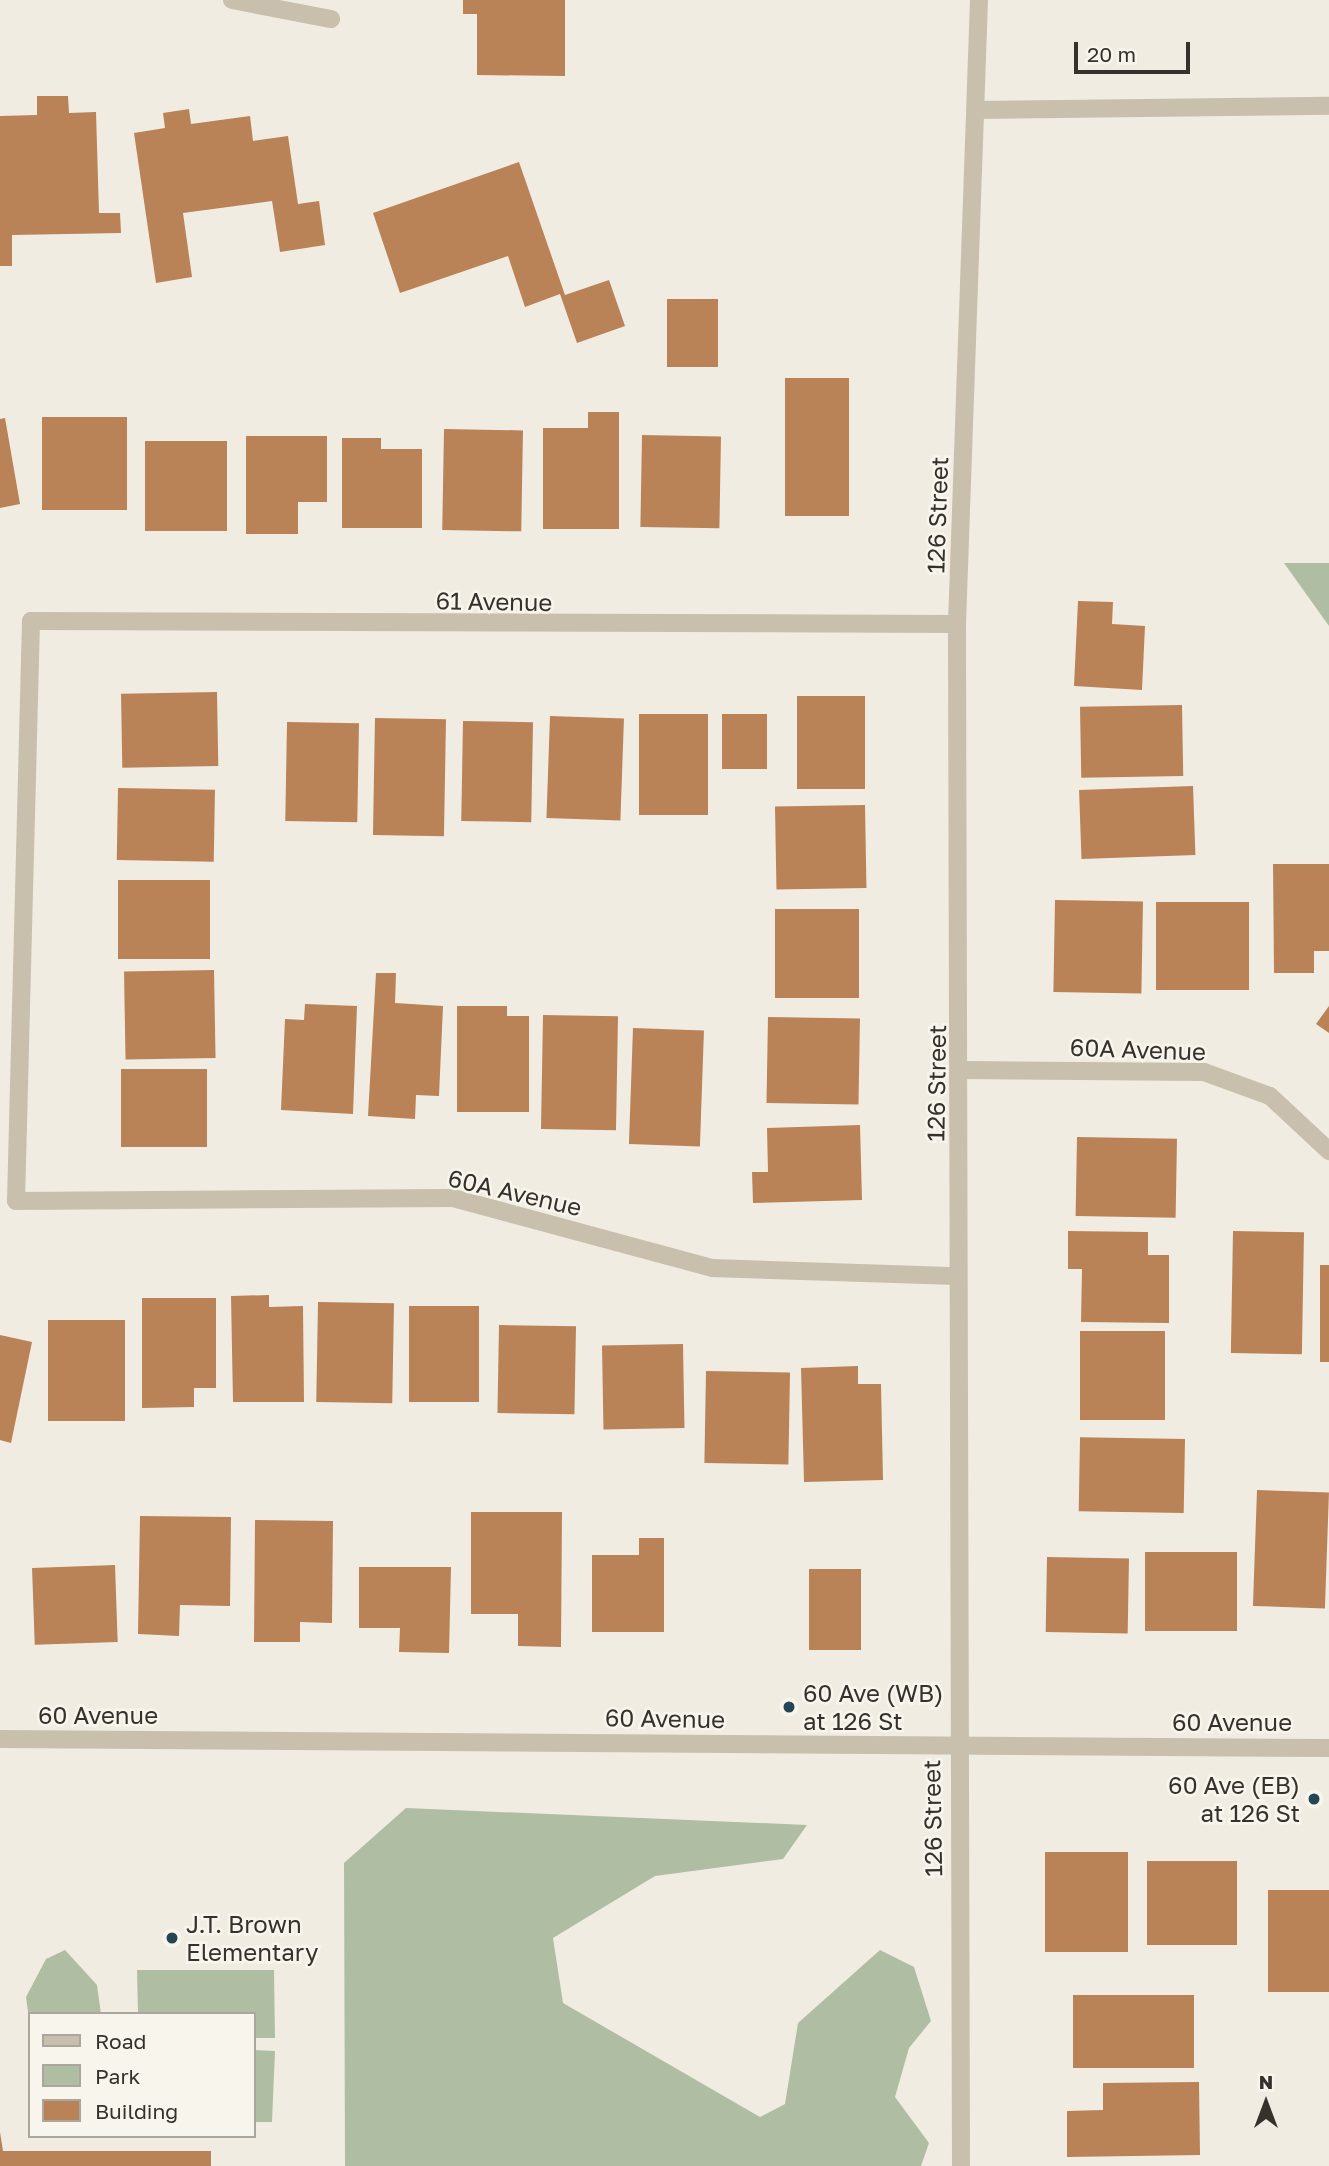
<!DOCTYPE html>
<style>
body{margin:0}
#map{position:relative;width:1329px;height:2166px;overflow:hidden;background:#f1ece1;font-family:"Golos Text",sans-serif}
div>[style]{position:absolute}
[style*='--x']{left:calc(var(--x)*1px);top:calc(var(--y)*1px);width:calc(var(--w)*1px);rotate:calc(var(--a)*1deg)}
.green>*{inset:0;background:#afbea2}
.building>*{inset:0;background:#b98257;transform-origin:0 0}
.minor>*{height:18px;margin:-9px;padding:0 9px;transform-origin:9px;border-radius:9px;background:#c8bfad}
.dots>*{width:19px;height:19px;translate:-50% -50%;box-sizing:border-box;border:4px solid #f8f5ed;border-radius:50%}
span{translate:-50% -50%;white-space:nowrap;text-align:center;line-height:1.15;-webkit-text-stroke:5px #f8f5ed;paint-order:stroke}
.street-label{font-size:24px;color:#37312b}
.poi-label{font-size:24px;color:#37312b}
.left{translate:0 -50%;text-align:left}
.right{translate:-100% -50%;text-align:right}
.legend{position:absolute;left:28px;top:2012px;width:228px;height:126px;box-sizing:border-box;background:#f8f5ed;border:2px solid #aba79f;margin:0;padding:9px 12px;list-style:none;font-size:21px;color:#37312b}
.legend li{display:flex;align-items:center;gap:14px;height:35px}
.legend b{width:35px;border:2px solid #aba79f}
.north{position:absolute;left:1231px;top:2068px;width:70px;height:70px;-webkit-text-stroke:5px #f8f5ed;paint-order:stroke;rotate:0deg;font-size:19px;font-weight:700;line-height:28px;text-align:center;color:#37312b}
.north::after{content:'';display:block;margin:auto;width:24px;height:32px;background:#37312b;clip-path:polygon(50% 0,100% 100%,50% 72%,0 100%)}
.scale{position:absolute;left:1074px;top:42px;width:116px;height:32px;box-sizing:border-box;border:4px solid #37312b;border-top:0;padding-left:9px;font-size:21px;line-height:24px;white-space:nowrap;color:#37312b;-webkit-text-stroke:5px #f8f5ed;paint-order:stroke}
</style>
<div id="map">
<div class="green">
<i style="clip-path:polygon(1284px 563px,1329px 563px,1329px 626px)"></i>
<i style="clip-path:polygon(406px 1808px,807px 1825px,783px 1859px,655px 1876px,553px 1938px,563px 2003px,760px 2117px,785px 2104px,798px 2023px,880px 1950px,914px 1967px,931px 2021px,909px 2048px,895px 2097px,929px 2143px,921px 2166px,345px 2166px,344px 1863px)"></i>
<i style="clip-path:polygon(65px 1950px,97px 1985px,101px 2014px,30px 2014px,30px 2026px,26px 1997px,46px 1959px)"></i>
<i style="clip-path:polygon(137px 1970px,274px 1970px,275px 2038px,254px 2038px,254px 2014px,138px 2014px)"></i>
<i style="clip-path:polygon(254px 2050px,275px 2051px,272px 2122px,254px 2122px)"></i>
</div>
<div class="building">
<i style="clip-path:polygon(463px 0,565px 0,565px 76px,477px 75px,477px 14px,463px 14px)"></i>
<i style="clip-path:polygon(37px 96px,68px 96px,69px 113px,96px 112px,99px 213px,120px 213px,121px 233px,12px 235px,12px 266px,0 266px,0 116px,37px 115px)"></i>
<i style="clip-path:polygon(189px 109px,191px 124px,250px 116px,253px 141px,288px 136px,298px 204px,319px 201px,325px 245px,280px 252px,272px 201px,183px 213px,192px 277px,156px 283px,134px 133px,165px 128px,163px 113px)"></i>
<i style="clip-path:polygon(519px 162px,565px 295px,609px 280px,625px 326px,577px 343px,560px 294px,525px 307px,508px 256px,400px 293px,373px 213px)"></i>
<i style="left:667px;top:299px;width:51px;height:68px"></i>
<i style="left:785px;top:378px;width:64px;height:138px"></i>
<i style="clip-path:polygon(588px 412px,619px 412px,619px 529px,543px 529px,543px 428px,588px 428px)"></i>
<i style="left:42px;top:417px;width:85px;height:93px"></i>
<i style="clip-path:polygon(5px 418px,20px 504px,0 508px,0 419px)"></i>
<i style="left:444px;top:429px;width:79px;height:101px;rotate:1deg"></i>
<i style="left:642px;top:435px;width:79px;height:92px;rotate:1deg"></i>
<i style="clip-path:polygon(246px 436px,327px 436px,327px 502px,298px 502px,298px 534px,246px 534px)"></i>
<i style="clip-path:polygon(342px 438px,381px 438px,381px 449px,422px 449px,422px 528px,342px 528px)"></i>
<i style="left:145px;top:441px;width:82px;height:90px"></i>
<i style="clip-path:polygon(1078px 601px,1113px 602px,1112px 624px,1145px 626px,1142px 690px,1074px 686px)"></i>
<i style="left:217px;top:692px;width:74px;height:96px;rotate:89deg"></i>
<i style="left:797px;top:696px;width:68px;height:93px"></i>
<i style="left:1182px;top:705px;width:71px;height:102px;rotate:89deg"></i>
<i style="left:639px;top:714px;width:69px;height:101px"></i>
<i style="left:722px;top:714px;width:45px;height:55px"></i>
<i style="left:550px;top:716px;width:74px;height:102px;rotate:2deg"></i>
<i style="left:375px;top:718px;width:71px;height:117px;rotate:1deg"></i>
<i style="left:463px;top:721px;width:70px;height:100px;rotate:1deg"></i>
<i style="left:287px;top:722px;width:72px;height:99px;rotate:1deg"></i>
<i style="left:1193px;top:786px;width:69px;height:114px;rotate:88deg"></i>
<i style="left:118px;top:788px;width:97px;height:72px;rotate:1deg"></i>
<i style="left:865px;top:805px;width:83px;height:90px;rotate:89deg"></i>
<i style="clip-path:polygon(1273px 864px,1329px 864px,1329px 951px,1314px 951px,1314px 973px,1274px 973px)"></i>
<i style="left:118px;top:880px;width:92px;height:79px"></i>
<i style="left:1055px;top:900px;width:88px;height:92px;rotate:1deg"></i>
<i style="left:1156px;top:902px;width:93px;height:88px"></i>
<i style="left:775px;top:909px;width:84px;height:89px"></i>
<i style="left:214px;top:970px;width:88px;height:90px;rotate:89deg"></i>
<i style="clip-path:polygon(376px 973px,396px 973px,395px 1003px,443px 1006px,439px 1096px,416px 1095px,415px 1119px,368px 1116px)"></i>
<i style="clip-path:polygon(305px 1004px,357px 1006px,353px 1114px,281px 1110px,285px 1019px,304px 1020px)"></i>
<i style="clip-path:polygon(457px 1006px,507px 1006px,507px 1016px,529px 1016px,529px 1112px,457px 1112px)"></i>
<i style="clip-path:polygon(1329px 1006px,1329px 1033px,1316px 1024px)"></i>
<i style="left:543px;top:1015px;width:75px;height:114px;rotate:1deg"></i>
<i style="left:768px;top:1017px;width:92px;height:86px;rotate:1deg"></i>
<i style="left:633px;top:1028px;width:71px;height:116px;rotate:2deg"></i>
<i style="left:121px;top:1069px;width:86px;height:78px"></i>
<i style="clip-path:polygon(860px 1125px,862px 1200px,753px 1203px,752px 1172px,768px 1172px,767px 1128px)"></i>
<i style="left:1077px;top:1137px;width:100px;height:79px;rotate:1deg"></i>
<i style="clip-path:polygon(1068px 1231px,1148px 1232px,1148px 1255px,1169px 1255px,1169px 1323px,1081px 1322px,1082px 1269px,1068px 1269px)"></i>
<i style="left:1233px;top:1231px;width:71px;height:122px;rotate:1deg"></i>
<i style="left:1320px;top:1265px;width:9px;height:97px"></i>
<i style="clip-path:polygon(269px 1295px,269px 1307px,303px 1306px,304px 1402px,233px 1402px,231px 1296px)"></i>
<i style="clip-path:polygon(142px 1298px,216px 1298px,216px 1388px,194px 1388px,194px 1407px,142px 1408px)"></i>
<i style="left:318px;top:1302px;width:76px;height:100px;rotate:1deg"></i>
<i style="left:409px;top:1306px;width:70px;height:96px"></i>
<i style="left:48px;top:1320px;width:77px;height:101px"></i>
<i style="left:499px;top:1325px;width:77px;height:88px;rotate:1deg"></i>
<i style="left:1080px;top:1331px;width:85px;height:89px"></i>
<i style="clip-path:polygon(0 1335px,32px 1342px,11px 1443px,0 1440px)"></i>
<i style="left:683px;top:1344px;width:84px;height:81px;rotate:89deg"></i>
<i style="clip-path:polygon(858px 1366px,858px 1384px,881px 1384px,883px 1480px,804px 1482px,801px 1368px)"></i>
<i style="left:706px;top:1371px;width:84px;height:92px;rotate:1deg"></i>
<i style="left:1185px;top:1439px;width:74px;height:105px;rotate:91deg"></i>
<i style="left:1257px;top:1490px;width:72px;height:116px;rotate:2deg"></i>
<i style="clip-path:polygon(471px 1512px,562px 1512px,561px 1647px,518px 1646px,518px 1614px,471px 1614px)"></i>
<i style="clip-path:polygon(140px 1516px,231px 1517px,230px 1606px,180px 1605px,179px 1636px,138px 1634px)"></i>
<i style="clip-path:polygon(255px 1520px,333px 1521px,332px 1623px,300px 1622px,300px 1642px,254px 1642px)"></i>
<i style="clip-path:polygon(639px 1538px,664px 1538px,664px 1632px,592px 1632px,592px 1555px,639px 1555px)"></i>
<i style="left:1145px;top:1552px;width:92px;height:79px"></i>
<i style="left:1047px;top:1557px;width:82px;height:75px;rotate:1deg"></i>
<i style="left:115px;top:1565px;width:77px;height:83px;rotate:88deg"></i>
<i style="clip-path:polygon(359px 1567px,451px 1567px,449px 1653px,399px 1652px,400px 1628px,359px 1628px)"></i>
<i style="left:809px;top:1569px;width:52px;height:81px"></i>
<i style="left:1045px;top:1852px;width:83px;height:100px"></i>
<i style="left:1147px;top:1861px;width:90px;height:84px"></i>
<i style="left:1329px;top:1890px;width:102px;height:61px;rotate:90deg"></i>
<i style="left:1073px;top:1995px;width:121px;height:73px"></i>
<i style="clip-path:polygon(1199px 2082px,1200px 2155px,1067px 2157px,1067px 2111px,1103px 2110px,1103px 2083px)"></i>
<i style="clip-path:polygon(0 2132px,3px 2151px,211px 2151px,211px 2166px,0 2166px)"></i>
</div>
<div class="minor">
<i style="--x:232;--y:0;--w:101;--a:10.9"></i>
<i style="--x:977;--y:110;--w:352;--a:-0.7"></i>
<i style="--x:957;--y:624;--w:926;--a:-179.81"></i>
<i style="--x:31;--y:621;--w:580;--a:91.48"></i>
<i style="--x:16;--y:1201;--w:437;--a:-0.4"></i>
<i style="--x:453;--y:1198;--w:268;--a:15.1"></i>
<i style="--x:712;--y:1268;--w:245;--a:1.9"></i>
<i style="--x:962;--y:1070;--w:242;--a:0.5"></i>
<i style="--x:1204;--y:1072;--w:70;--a:20"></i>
<i style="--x:1270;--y:1096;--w:81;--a:43"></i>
<i style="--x:0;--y:1739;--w:1329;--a:0.39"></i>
<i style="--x:961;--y:2166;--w:1542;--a:-90.15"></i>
<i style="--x:957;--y:624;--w:624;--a:-87.98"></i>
</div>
<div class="dots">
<i style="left:789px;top:1707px;background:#254754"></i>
<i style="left:1314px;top:1799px;background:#254754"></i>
<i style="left:172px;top:1938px;background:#254754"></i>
</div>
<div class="street-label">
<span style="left:937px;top:515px;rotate:-88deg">126 Street</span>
<span style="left:494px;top:601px;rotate:1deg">61 Avenue</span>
<span style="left:1138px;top:1049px;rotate:2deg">60A Avenue</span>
<span style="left:936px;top:1083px;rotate:-89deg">126 Street</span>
<span style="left:515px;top:1192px;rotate:13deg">60A Avenue</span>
<span style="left:98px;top:1715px">60 Avenue</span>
<span style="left:665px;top:1718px;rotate:1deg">60 Avenue</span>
<span style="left:1232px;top:1722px">60 Avenue</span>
<span style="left:932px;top:1818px;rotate:-91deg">126 Street</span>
</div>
<div class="poi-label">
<span class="left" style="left:803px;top:1707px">60 Ave (WB)<br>at 126 St</span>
<span class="right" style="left:1300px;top:1799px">60 Ave (EB)<br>at 126 St</span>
<span class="left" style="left:186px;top:1938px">J.T. Brown<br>Elementary</span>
</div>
<ul class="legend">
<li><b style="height:9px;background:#c8bfad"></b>Road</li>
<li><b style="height:19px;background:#afbea2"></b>Park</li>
<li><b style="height:19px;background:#b98257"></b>Building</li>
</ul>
<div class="north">N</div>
<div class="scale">20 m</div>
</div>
